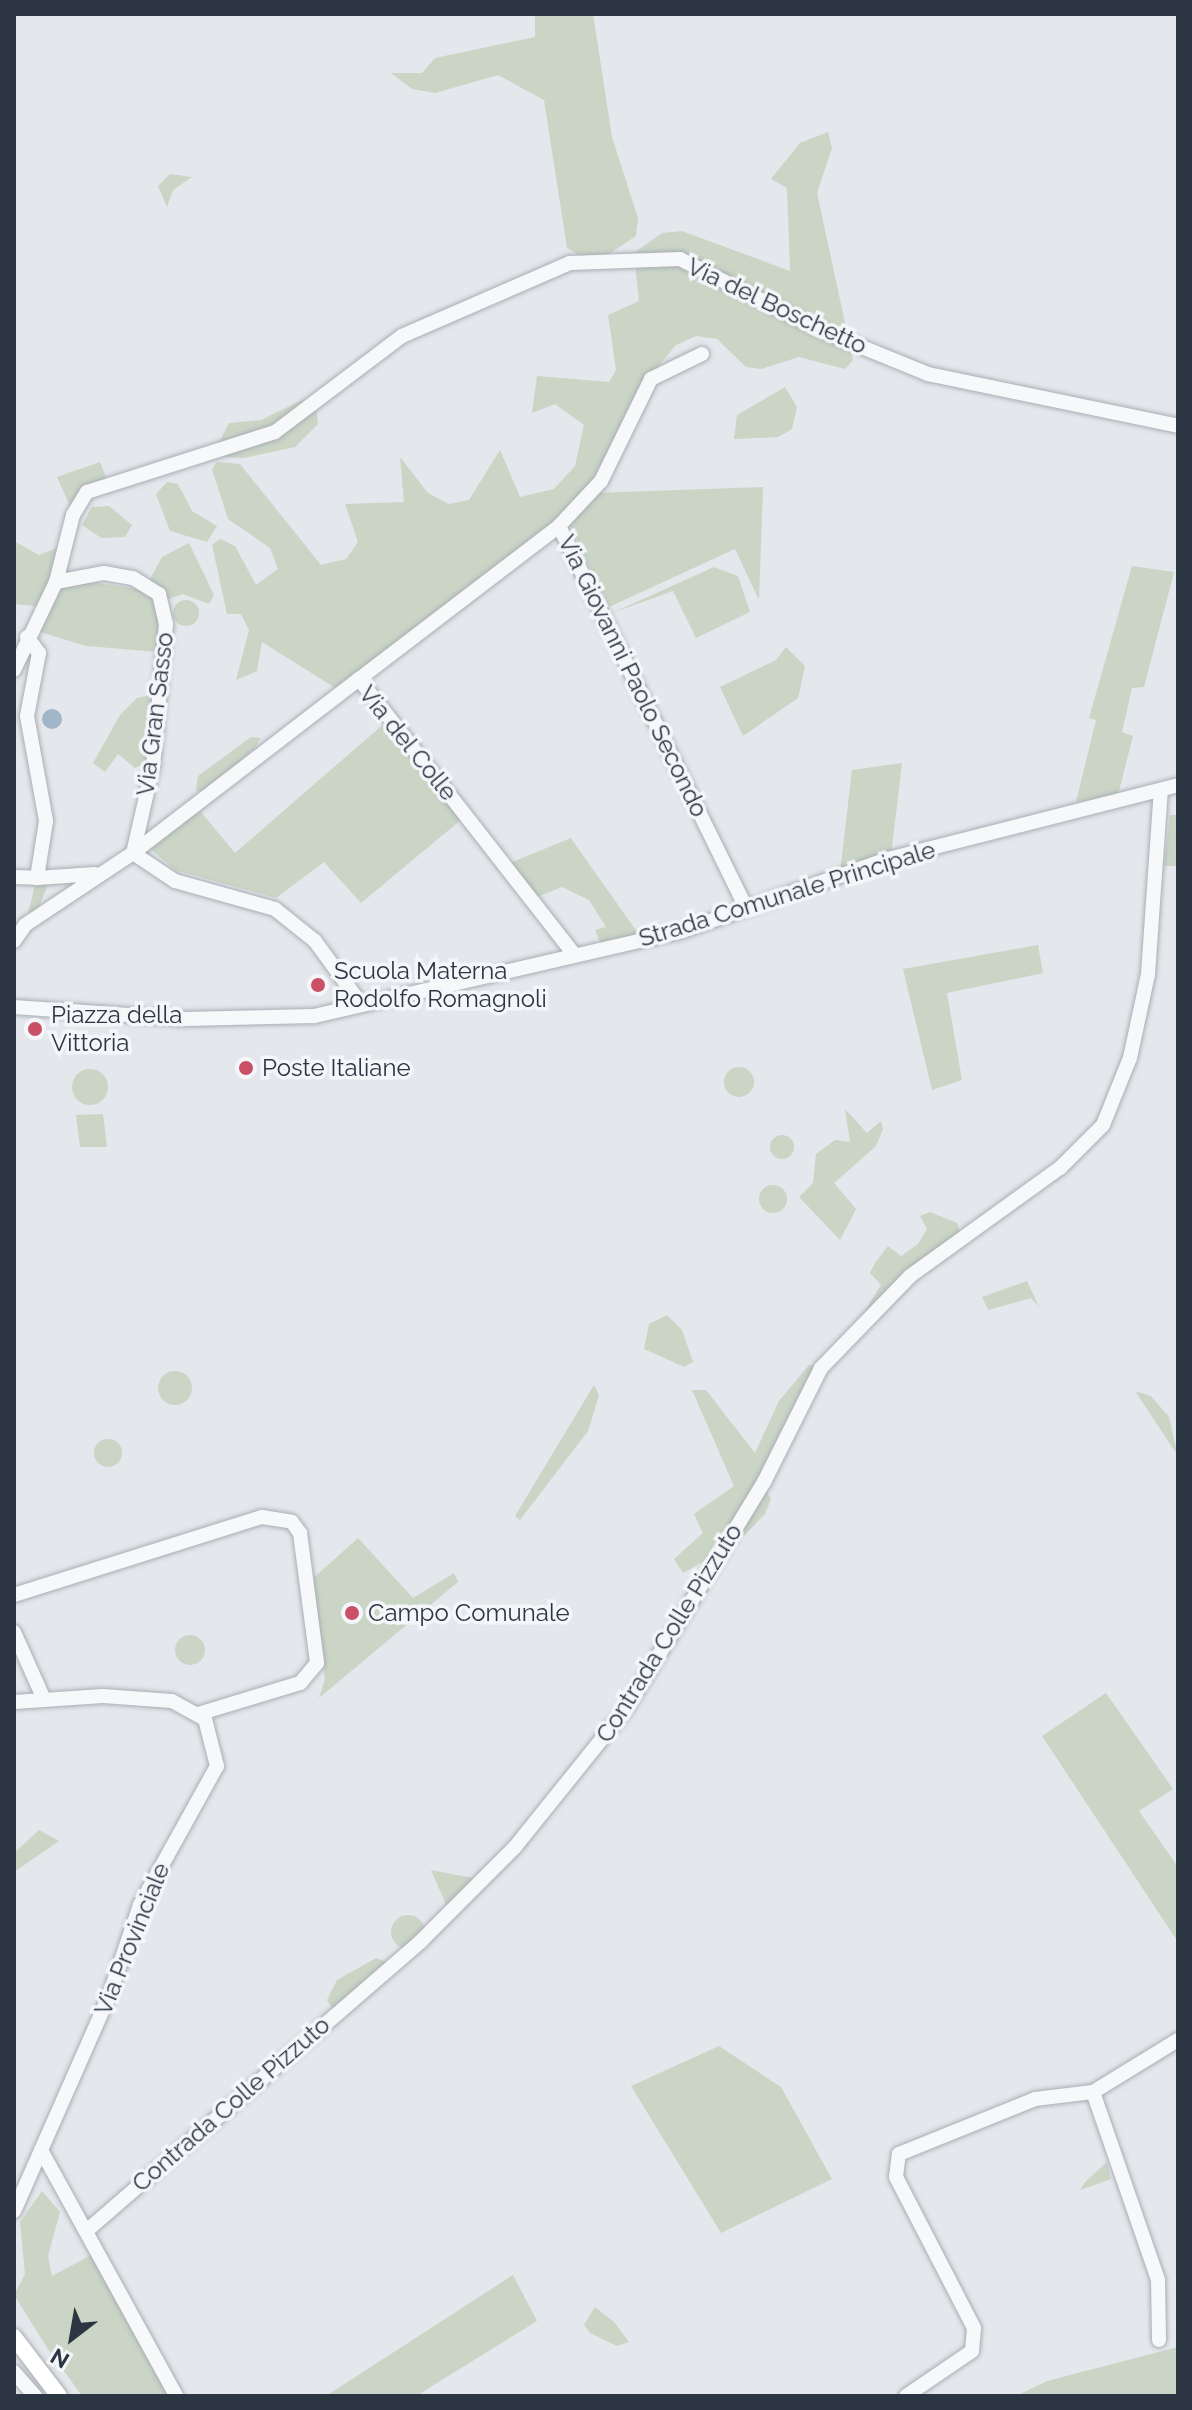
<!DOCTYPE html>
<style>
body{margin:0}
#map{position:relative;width:1192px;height:2410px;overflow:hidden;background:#e4e7eb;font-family:Raleway,sans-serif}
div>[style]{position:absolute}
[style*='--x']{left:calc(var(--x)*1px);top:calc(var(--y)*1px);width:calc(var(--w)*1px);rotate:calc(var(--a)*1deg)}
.green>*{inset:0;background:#cad5c6}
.round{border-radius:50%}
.water>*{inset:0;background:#a1b6c9}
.roads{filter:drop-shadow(0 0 2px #a9aeb5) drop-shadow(0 0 2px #a9aeb5)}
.minor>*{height:14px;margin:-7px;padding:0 7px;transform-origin:7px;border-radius:7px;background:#f7f8fa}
.major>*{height:16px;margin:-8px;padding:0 8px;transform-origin:8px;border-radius:8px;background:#fff}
.dots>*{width:22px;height:22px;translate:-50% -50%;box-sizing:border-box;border:4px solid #f4f6f9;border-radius:50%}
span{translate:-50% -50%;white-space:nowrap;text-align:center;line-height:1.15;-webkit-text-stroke:7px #f4f6f9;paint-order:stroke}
.street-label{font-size:24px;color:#2c3643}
.poi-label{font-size:24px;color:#2c3643}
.left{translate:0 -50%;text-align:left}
.frame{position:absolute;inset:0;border:16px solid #2c3643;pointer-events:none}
.north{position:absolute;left:32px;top:2298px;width:80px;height:80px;-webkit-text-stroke:6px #f4f6f9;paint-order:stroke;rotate:211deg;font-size:22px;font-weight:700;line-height:32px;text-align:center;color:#2c3643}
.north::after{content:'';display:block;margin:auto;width:28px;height:36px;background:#2c3643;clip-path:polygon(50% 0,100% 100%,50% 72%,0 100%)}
</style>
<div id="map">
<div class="green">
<i style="clip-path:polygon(535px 14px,593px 14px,612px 137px,638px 218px,636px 236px,609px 254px,582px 257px,567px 248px,544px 100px,498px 75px,435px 93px,412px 89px,391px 73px,422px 73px,435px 58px,535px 37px)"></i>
<i style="clip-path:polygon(828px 132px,832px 148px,817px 193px,853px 360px,845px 369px,799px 357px,761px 369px,746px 367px,717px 339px,696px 336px,676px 345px,654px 372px,595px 493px,763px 487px,759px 600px,735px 549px,609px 607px,568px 521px,337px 689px,262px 642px,257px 671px,236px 680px,249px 630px,241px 614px,227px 614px,212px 545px,220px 539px,235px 546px,256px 585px,278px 569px,270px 548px,228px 519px,212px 469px,217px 462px,240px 464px,321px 565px,346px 559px,358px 542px,345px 504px,404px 502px,400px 457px,428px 493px,449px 504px,469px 500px,500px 450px,520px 497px,554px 489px,575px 466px,584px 425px,555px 404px,532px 413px,537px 376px,609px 382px,616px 370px,608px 315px,639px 301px,634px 253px,662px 233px,682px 231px,790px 271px,787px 188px,771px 179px,800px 143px)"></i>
<i style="clip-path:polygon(170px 174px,192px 177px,173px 190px,167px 207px,158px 186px)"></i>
<i style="clip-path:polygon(785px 387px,797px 407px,792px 429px,778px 437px,734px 439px,737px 415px)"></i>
<i style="clip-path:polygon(302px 400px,316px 405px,318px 424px,295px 447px,244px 458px,222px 457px,216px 448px,229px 423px,261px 420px)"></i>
<i style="clip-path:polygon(100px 462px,107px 480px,70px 506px,57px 477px)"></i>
<i style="clip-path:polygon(167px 482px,178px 484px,192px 511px,217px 526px,207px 542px,170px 531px,156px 494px)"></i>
<i style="clip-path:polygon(109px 506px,132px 525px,125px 537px,101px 538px,82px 525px,92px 507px)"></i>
<i style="clip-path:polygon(14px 541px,39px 555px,57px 548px,56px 574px,35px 606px,14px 604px)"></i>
<i style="clip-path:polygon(189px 543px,214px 595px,209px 604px,183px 594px,169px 599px,149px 581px,162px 557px)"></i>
<i style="clip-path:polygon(1132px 566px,1174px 572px,1144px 687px,1132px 688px,1122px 732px,1133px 736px,1118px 795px,1076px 802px,1096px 720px,1089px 718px)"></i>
<i style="clip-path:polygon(714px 567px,738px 576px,750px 612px,696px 638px,673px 591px,612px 613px)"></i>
<i style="clip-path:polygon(91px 582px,145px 590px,158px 603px,159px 652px,86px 646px,37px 631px,57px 590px)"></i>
<i class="round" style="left:173px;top:600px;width:26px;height:26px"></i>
<i style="clip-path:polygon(786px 647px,805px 666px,798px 698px,743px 736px,720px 687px,776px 660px)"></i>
<i style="clip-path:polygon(155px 694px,148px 761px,135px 768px,118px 754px,105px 772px,93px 763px,120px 715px,137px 698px)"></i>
<i style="clip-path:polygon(386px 722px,462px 819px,361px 903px,324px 862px,276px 898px,175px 870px,147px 846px,195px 805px,235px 853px)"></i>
<i style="clip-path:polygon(251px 737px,261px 738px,254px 749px,203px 793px,196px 790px,198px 776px)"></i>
<i style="clip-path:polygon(902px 763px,891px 856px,840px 873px,852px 770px)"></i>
<i style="clip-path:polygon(1170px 815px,1178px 815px,1178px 866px,1164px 866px)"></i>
<i style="clip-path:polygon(571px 838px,584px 857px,640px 936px,601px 944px,595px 930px,606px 927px,589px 900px,562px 887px,537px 897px,510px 863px)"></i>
<i style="clip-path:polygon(49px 882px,37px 912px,27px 918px,35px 885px)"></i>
<i style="clip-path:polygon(1038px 945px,1043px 973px,947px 993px,962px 1080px,932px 1090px,903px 969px)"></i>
<i class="round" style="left:724px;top:1067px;width:30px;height:30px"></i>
<i class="round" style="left:72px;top:1069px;width:36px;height:36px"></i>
<i style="clip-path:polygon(845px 1109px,867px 1133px,881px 1121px,883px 1129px,876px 1146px,834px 1183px,856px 1209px,840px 1240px,799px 1197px,813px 1183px,816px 1154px,835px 1140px,850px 1142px)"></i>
<i style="clip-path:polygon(103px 1114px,107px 1147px,80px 1147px,76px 1115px)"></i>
<i class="round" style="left:770px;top:1135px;width:24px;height:24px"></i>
<i class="round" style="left:759px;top:1185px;width:28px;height:28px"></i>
<i style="clip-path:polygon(930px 1212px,957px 1223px,960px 1233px,858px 1322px,881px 1285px,870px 1273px,875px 1263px,888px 1246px,901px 1256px,918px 1244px,927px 1229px,920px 1216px)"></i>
<i style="clip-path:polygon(1027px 1281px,1039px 1307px,1031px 1298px,988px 1310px,982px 1297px)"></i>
<i style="clip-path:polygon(667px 1315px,682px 1330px,693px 1362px,684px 1367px,644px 1349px,649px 1324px)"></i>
<i style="clip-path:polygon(809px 1365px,818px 1366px,765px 1489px,771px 1499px,765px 1514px,738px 1542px,683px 1573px,674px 1559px,703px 1533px,694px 1514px,734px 1486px,692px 1390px,706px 1390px,755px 1453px,779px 1401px)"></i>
<i class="round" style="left:158px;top:1371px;width:34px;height:34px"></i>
<i style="clip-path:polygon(594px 1385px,599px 1395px,588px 1431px,520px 1520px,515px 1516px)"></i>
<i style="clip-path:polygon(1135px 1391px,1151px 1396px,1169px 1417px,1178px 1456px)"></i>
<i class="round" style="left:94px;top:1439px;width:28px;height:28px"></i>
<i style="clip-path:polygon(358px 1538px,413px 1598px,454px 1573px,458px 1582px,319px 1698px,325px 1679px,310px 1581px)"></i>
<i class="round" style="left:175px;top:1635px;width:30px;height:30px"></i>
<i style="clip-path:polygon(1106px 1693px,1173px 1789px,1139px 1811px,1178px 1867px,1178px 1942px,1042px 1736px)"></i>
<i style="clip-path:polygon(39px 1830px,59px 1841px,14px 1872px,14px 1853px)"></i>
<i style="clip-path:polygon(431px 1870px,452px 1874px,478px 1879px,449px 1911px)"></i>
<i class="round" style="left:391px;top:1915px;width:34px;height:34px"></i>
<i style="clip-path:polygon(376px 1958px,389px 1963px,333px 2009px,327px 2000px,337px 1980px)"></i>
<i style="clip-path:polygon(719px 2046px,781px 2087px,832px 2179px,721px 2233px,631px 2086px)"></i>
<i style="clip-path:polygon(1107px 2162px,1111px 2179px,1080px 2190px,1085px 2182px)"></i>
<i style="clip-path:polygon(42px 2191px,60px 2212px,48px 2256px,52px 2276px,95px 2253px,172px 2396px,82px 2396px,48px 2349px,14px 2295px,25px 2274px,20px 2222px)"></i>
<i style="clip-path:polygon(513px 2275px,537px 2321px,416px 2396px,326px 2396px)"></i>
<i style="clip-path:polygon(595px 2307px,614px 2322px,629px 2342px,617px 2346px,590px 2333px,584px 2325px)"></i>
<i style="clip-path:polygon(1178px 2347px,1178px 2396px,1016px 2396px,1047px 2381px)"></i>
</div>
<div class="water">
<i class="round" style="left:42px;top:709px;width:20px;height:20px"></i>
</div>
<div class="roads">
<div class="minor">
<i style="--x:702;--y:354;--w:57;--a:153.9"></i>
<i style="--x:651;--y:379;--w:114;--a:116.1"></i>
<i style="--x:601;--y:481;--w:62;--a:133"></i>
<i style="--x:559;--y:526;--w:425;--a:63.9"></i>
<i style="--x:56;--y:582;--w:69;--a:-75.8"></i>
<i style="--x:73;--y:515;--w:27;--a:-59"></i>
<i style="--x:87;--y:492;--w:197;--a:-17.7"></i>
<i style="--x:275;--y:432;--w:159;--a:-37.1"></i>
<i style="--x:402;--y:336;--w:183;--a:-23.5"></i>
<i style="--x:570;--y:263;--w:110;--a:-2.1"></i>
<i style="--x:680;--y:259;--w:157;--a:26.9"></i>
<i style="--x:820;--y:330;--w:117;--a:22.2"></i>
<i style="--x:928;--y:374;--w:255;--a:11.7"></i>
<i style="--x:27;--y:637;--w:20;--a:53"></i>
<i style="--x:39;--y:653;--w:64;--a:100.8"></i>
<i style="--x:27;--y:716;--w:107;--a:79.7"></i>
<i style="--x:46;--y:821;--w:58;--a:99"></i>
<i style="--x:37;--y:878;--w:58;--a:-3.9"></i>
<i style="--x:14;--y:670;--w:98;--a:-64.5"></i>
<i style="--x:56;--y:582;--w:49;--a:-10.6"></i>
<i style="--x:104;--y:573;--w:29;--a:10"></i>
<i style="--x:133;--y:578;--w:31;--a:32"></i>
<i style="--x:159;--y:594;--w:31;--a:77"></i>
<i style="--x:166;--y:624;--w:143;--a:95.2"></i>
<i style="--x:153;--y:766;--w:89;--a:102.9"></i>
<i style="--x:133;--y:853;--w:50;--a:33.7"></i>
<i style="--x:175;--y:881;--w:104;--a:15.6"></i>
<i style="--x:275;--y:909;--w:51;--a:38.7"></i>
<i style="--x:315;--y:941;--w:78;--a:53.9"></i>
<i style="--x:359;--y:679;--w:252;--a:-37.4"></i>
<i style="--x:14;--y:877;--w:23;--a:2"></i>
<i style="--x:14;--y:941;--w:19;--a:-55"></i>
<i style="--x:25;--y:925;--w:130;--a:-33.7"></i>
<i style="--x:133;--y:853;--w:285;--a:-37.6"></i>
<i style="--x:359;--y:679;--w:350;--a:52"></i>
<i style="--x:14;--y:1007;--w:171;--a:4"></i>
<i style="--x:185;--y:1019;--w:129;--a:-1.3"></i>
<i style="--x:314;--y:1016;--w:378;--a:-13"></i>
<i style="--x:682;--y:931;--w:218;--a:-19.3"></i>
<i style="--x:888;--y:859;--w:299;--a:-14.3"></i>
<i style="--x:14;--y:1595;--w:260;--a:-17.5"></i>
<i style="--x:262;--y:1517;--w:30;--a:9"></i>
<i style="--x:292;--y:1522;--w:14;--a:54"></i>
<i style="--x:300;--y:1533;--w:131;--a:82.5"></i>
<i style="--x:317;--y:1663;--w:26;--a:130"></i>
<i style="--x:300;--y:1683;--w:107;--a:163.1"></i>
<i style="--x:14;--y:1632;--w:71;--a:66"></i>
<i style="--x:14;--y:1702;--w:89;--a:-3.9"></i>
<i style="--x:103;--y:1696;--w:69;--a:4.1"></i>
<i style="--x:172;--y:1701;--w:38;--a:29"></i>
<i style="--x:205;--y:1719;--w:49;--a:75.7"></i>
<i style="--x:217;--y:1766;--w:159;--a:119"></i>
<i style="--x:140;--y:1905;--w:96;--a:108.8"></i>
<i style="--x:109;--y:1996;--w:235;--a:113.8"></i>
<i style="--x:1093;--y:2092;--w:199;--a:70.9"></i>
<i style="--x:1158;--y:2280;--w:60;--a:89"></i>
<i style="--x:41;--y:2150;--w:281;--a:61.2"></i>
<i style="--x:90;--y:2228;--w:438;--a:-40.9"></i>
<i style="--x:421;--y:1941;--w:133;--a:-45"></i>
<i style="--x:515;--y:1847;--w:177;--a:-51.2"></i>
<i style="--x:626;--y:1709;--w:266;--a:-58.7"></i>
<i style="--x:764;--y:1482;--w:127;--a:-63.4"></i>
<i style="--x:821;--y:1368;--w:128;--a:-45.9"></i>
<i style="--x:910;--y:1276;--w:185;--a:-35.8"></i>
<i style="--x:1060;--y:1168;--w:61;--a:-45"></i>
<i style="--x:1103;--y:1125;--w:72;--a:-68.1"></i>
<i style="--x:1130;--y:1058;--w:86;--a:-77.9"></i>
<i style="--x:1148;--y:974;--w:184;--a:-86"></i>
<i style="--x:14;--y:2372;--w:32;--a:49"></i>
<i style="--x:906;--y:2396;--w:80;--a:-34.3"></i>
<i style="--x:972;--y:2351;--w:23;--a:-85"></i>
<i style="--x:974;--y:2328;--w:170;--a:-117.3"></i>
<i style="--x:896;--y:2177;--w:23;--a:-83"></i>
<i style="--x:899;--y:2154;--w:147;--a:-22"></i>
<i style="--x:1035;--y:2099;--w:58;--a:-6.9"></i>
<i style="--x:1093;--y:2092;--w:100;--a:-31.5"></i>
</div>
<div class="major">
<i style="--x:14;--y:2337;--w:74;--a:52.7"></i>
</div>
</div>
<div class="dots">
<i style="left:318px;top:985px;background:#ca5067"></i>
<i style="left:35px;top:1029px;background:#ca5067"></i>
<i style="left:246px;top:1068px;background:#ca5067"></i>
<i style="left:352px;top:1613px;background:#ca5067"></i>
</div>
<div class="street-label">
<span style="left:777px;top:306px;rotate:25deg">Via del Boschetto</span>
<span style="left:633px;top:676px;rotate:64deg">Via Giovanni Paolo Secondo</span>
<span style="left:155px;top:714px;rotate:-83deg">Via Gran Sasso</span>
<span style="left:408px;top:743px;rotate:51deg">Via del Colle</span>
<span style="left:787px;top:894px;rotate:-17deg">Strada Comunale Principale</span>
<span style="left:669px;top:1633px;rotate:-58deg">Contrada Colle Pizzuto</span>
<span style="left:132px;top:1939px;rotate:-68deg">Via Provinciale</span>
<span style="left:231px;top:2104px;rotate:-41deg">Contrada Colle Pizzuto</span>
</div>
<div class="poi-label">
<span class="left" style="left:334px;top:985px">Scuola Materna<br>Rodolfo Romagnoli</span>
<span class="left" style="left:51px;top:1029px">Piazza della<br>Vittoria</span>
<span class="left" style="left:262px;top:1068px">Poste Italiane</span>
<span class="left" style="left:368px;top:1613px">Campo Comunale</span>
</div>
<div class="frame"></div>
<div class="north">N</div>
</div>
